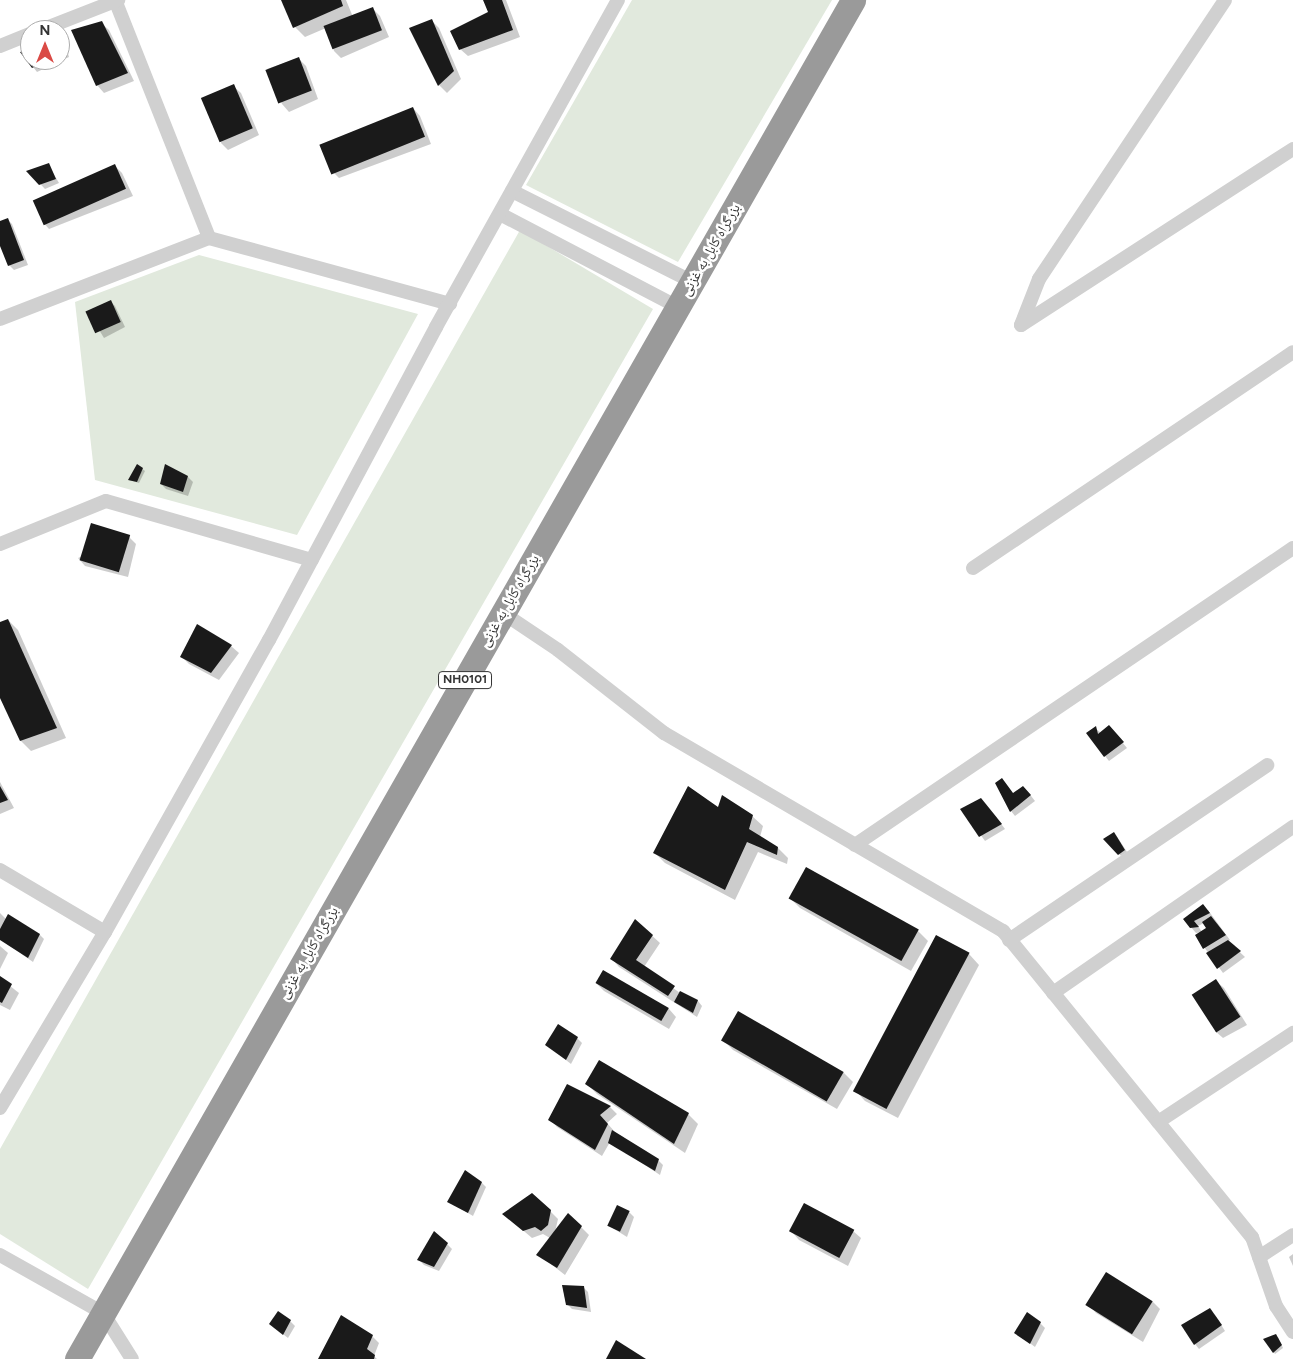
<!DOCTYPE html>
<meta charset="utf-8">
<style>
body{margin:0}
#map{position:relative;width:1293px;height:1359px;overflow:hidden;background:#fff;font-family:Figtree,"Noto Naskh Arabic",sans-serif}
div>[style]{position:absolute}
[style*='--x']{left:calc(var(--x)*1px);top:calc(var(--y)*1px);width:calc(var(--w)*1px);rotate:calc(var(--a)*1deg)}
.green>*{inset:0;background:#e1e9dd}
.shadow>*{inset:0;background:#0003}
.building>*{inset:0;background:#1a1a1a;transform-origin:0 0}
.street>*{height:14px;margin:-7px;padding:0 7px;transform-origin:7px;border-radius:7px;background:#d0d0d0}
.highway>*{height:25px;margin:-12.5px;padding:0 12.5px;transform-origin:12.5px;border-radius:12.5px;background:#9a9a9a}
span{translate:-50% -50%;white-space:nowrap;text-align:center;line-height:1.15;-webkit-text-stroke:5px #fff;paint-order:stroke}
.shield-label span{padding:1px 4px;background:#fff;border:1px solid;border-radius:4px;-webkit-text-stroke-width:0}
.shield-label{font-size:12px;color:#333;font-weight:700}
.street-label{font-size:14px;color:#333}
.north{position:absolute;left:20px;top:20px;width:50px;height:50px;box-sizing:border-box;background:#fff;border:1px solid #adadad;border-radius:50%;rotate:0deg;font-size:14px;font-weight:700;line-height:20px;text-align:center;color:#333}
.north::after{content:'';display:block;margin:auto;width:18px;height:22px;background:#da4a45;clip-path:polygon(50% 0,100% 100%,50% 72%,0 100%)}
</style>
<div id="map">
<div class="green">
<i style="clip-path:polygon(632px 0,832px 0,678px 262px,526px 185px)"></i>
<i style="clip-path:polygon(520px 230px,653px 309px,88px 1289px,0 1234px,0 1149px)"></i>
<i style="clip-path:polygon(199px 255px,418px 314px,297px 535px,95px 480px,75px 302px)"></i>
</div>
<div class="shadow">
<i style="clip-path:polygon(282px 0,346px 0,353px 17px,373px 9px,380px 16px,389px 37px,341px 58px,334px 51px,326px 28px,305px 37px,295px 27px)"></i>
<i style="clip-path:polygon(485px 0,506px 0,520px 37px,468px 56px,460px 49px,490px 12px)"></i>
<i style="clip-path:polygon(431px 20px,439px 28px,461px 79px,447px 93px,439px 85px,411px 29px)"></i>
<i style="clip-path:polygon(101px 23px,109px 30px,134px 81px,104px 93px,97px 85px)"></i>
<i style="clip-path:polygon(61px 39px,65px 44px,69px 57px,37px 72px,22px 53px,30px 50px,30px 60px,60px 60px)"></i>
<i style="clip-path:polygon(298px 58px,306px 66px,318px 99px,289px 112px,282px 104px,267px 69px)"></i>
<i style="clip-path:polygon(233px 86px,241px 93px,259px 135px,228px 150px,221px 143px)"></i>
<i style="clip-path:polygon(413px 108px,420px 116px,431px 144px,339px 178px,331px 170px)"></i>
<i style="clip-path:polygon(48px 164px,59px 183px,45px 189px,28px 171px)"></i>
<i style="clip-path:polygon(114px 165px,122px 173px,133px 196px,49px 229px,42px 221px)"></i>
<i style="clip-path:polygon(8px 220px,12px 224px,28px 265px,14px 270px,9px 265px,0 243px,0 222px)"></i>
<i style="clip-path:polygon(110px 301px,115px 306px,125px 327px,104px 338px,88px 312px)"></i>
<i style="clip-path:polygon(137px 465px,145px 471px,139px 483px,129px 480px)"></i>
<i style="clip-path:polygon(188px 477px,193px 482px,188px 496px,166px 489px,161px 484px)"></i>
<i style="clip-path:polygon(129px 537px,136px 544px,128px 577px,85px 566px,78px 558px)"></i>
<i style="clip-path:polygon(8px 620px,18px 630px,66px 738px,31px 751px,21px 741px,0 695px,0 624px)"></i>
<i style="clip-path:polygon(198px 626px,231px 646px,239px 653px,219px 680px,189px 664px,182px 657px)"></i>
<i style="clip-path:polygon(1095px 728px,1101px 733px,1113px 731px,1127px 748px,1109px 761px,1105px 756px)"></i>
<i style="clip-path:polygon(1002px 780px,1013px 794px,1028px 792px,1035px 801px,1015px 816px,1011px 811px)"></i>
<i style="clip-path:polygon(0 782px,14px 808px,0 814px)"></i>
<i style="clip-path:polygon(986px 804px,1005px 829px,985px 841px,962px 809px)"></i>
<i style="clip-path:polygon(719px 809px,752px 816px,763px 826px,760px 837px,778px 848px,788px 858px,787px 864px,758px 852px,735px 900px,665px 863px,655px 853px)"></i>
<i style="clip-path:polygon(1116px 835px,1127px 852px,1121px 856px,1105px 839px)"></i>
<i style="clip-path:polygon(790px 898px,918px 931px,928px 941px,911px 971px,800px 908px)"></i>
<i style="clip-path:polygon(1208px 910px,1230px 940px,1228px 941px,1245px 957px,1223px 973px,1196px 936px,1207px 928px,1204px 923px,1198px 926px,1202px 932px,1196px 933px,1184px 919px)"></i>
<i style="clip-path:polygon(0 913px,6px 919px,40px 935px,44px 939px,33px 962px,0 939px)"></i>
<i style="clip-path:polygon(636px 921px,660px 943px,644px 967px,680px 993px,698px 1001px,702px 1006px,697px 1017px,619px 967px,612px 959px)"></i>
<i style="clip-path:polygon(937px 937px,969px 954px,979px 965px,898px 1118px,865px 1101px,855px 1090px)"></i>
<i style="clip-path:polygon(0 946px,8px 953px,0 969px)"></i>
<i style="clip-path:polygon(603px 972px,669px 1009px,676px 1017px,669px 1029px,604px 991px,596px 983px)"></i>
<i style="clip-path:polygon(0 978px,19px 993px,10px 1010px,0 1005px)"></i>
<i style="clip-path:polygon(1216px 981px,1224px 988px,1247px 1025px,1223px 1038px,1215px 1031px)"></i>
<i style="clip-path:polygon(577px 1038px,582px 1043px,571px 1064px,552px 1049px)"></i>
<i style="clip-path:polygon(723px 1040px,843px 1072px,853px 1082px,837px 1109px,733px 1050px)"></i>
<i style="clip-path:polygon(587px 1084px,688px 1114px,698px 1124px,685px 1153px,597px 1094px)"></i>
<i style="clip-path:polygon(610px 1107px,617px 1114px,607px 1123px,615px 1132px,658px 1160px,663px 1165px,660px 1175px,610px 1142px,602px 1156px,557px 1127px,550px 1119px)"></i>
<i style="clip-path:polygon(482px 1183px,486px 1187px,473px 1216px,449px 1202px)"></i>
<i style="clip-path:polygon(550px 1211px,558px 1219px,555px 1232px,568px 1214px,589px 1235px,565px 1275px,538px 1254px,550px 1238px,543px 1234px,532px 1238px,504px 1214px)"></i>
<i style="clip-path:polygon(629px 1212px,634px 1217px,627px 1237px,611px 1227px)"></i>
<i style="clip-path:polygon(853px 1231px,861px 1238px,848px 1266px,799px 1240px,792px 1232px)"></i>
<i style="clip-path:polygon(447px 1244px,452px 1249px,439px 1271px,424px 1265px,419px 1260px)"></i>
<i style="clip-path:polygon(1293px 1254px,1293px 1266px,1289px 1257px)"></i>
<i style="clip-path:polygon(1107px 1274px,1153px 1302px,1160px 1309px,1143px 1342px,1096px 1313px,1089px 1305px)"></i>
<i style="clip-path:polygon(583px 1287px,588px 1292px,591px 1312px,572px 1309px,567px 1304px)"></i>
<i style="clip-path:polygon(1215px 1315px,1225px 1331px,1199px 1349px,1195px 1344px)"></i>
<i style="clip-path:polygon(290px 1321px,295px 1326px,288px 1338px,275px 1328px)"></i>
<i style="clip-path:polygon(1040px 1323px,1045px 1328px,1035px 1347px,1016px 1333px)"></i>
<i style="clip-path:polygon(372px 1336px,379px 1343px,374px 1356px,377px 1359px,320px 1359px)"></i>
<i style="clip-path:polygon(1278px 1337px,1283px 1348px,1275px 1354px,1265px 1340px)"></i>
</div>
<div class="building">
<i style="clip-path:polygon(281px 0,341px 0,343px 6px,293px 28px)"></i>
<i style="clip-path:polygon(483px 0,502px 0,513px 30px,459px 50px,450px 31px,488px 12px)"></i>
<i style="left:373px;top:7px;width:25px;height:53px;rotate:69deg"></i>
<i style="clip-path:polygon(432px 19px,454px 71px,438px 86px,409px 28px)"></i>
<i style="clip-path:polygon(102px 21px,128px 73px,96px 86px,71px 30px)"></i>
<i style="clip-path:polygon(30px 49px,30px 60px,49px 60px,32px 68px,20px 52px)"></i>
<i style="left:299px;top:57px;width:36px;height:36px;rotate:69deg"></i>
<i style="left:234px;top:84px;width:48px;height:36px;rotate:67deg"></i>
<i style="left:413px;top:107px;width:32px;height:101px;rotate:68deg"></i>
<i style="clip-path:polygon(49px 163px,56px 179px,39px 185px,26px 171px)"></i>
<i style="left:115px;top:164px;width:27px;height:90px;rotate:66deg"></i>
<i style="clip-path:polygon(8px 218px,24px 260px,8px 266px,0 246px,0 221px)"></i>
<i style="left:111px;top:300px;width:24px;height:28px;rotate:66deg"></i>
<i style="clip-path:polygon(137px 464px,143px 468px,137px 482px,128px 480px)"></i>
<i style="clip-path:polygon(165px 464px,188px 476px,183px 492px,160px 484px)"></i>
<i style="left:91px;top:523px;width:41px;height:39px;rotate:17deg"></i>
<i style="clip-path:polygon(8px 619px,57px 728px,20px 741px,0 698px,0 622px)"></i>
<i style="clip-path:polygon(197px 624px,232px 645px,211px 673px,180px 657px)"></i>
<i style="clip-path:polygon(1109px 725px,1124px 742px,1104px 757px,1086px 733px,1096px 726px,1098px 734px)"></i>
<i style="clip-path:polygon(1002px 778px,1013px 793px,1023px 786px,1031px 795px,1010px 812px,995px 783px)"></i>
<i style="clip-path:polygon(0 786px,8px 800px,0 803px)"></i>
<i style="clip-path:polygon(688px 786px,718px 807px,722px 795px,753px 815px,749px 829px,778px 847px,777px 855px,747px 842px,725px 890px,653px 853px)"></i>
<i style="clip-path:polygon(981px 798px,1002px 824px,979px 837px,960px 809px)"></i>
<i style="clip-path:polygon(1114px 832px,1125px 850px,1118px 855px,1103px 839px)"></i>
<i style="left:806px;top:867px;width:129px;height:36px;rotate:29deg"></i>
<i style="clip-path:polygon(1203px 904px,1210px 913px,1194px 921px,1199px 927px,1190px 928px,1183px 919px)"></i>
<i style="clip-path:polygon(8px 914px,40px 934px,28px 958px,0 940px,0 929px)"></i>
<i style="clip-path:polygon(1211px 916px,1226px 935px,1203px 949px,1195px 935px,1206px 928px,1202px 922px)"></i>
<i style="clip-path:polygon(635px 919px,653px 935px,636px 960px,675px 986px,668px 996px,610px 959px)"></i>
<i style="left:936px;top:935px;width:38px;height:177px;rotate:28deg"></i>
<i style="clip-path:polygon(1228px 940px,1241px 951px,1217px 969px,1206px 953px)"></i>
<i style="left:603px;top:970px;width:76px;height:15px;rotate:30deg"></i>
<i style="clip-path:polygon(0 976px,12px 984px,2px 1003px,0 1002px)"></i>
<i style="left:1216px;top:979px;width:45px;height:29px;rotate:57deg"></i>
<i style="clip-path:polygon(680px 991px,698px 1000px,693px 1013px,674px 1002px)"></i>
<i style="left:738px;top:1011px;width:122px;height:34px;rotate:30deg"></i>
<i style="clip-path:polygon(558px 1024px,578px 1037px,566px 1060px,545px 1045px)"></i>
<i style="clip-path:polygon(599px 1060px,689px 1113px,674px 1144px,585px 1084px)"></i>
<i style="clip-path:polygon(567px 1084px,611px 1106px,600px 1115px,608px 1124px,595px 1150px,548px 1120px)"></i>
<i style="clip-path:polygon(612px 1130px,659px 1159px,655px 1171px,608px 1143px)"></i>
<i style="clip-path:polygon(465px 1170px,482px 1182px,468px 1213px,447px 1202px)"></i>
<i style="clip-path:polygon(532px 1193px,551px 1210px,548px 1225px,541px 1231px,535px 1227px,523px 1231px,502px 1214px)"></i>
<i style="left:804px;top:1203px;width:57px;height:32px;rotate:28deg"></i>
<i style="left:617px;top:1205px;width:14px;height:23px;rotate:25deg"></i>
<i style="clip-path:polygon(568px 1213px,582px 1226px,557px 1268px,536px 1255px)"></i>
<i style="clip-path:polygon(434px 1231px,448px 1243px,434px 1267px,417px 1260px)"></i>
<i style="left:1106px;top:1272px;width:55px;height:39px;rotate:32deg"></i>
<i style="clip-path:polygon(562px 1285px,584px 1286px,587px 1308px,566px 1305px)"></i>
<i style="clip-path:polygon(1210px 1308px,1222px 1325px,1194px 1345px,1181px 1325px)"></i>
<i style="clip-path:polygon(278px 1311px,291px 1320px,283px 1335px,269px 1324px)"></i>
<i style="clip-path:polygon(1027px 1312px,1041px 1322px,1030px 1344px,1014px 1333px)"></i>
<i style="clip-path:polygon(341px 1315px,373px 1335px,367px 1349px,375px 1355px,374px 1359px,318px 1359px)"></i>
<i style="clip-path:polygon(1276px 1334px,1282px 1345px,1273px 1353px,1263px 1339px)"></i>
<i style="clip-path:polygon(616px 1340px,646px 1359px,606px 1359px)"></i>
</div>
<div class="street">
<i style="--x:115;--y:0;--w:256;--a:68.4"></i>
<i style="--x:41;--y:30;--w:83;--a:-21.3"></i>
<i style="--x:0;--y:46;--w:32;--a:-22"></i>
<i style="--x:512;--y:191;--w:203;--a:26.7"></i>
<i style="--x:500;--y:214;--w:201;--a:27.6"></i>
<i style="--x:0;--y:319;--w:224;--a:-21.2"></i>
<i style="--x:209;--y:238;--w:250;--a:15.3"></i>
<i style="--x:1021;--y:325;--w:49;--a:-68.6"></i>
<i style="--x:1039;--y:279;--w:335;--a:-56.3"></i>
<i style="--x:1021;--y:325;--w:324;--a:-32.9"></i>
<i style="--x:0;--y:544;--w:114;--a:-22.1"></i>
<i style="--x:106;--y:501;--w:214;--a:16"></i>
<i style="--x:973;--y:568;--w:386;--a:-34"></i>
<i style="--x:503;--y:613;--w:66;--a:33.9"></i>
<i style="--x:558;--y:650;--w:135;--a:38.1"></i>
<i style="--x:664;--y:733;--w:393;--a:30.3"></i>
<i style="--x:1003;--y:931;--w:395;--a:50.9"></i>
<i style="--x:1252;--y:1237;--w:73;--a:70.8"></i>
<i style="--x:1276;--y:1306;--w:31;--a:57"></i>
<i style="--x:855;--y:845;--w:529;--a:-34.14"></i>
<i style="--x:0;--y:870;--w:122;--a:30.6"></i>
<i style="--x:1009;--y:940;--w:312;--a:-34.1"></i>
<i style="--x:1053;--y:993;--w:292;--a:-34.7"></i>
<i style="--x:0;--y:1108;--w:205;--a:-59.2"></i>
<i style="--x:105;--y:932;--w:335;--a:-60.7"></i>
<i style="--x:269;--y:640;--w:355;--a:-61.9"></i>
<i style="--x:436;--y:327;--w:374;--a:-60.9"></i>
<i style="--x:1158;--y:1122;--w:162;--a:-33.4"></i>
<i style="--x:0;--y:1255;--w:118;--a:29.4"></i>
<i style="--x:103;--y:1313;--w:54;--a:57.8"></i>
<i style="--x:1259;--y:1257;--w:40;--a:-32.9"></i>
</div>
<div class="highway">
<i style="--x:77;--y:1359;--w:1565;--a:-60.27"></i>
</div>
<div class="shield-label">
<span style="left:465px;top:680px">NH0101</span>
</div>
<div class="street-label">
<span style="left:711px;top:250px;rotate:-60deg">بزرگراه کابل به غزنی</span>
<span style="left:510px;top:601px;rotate:-60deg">بزرگراه کابل به غزنی</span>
<span style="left:309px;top:953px;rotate:-60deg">بزرگراه کابل به غزنی</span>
</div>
<div class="north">N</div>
</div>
